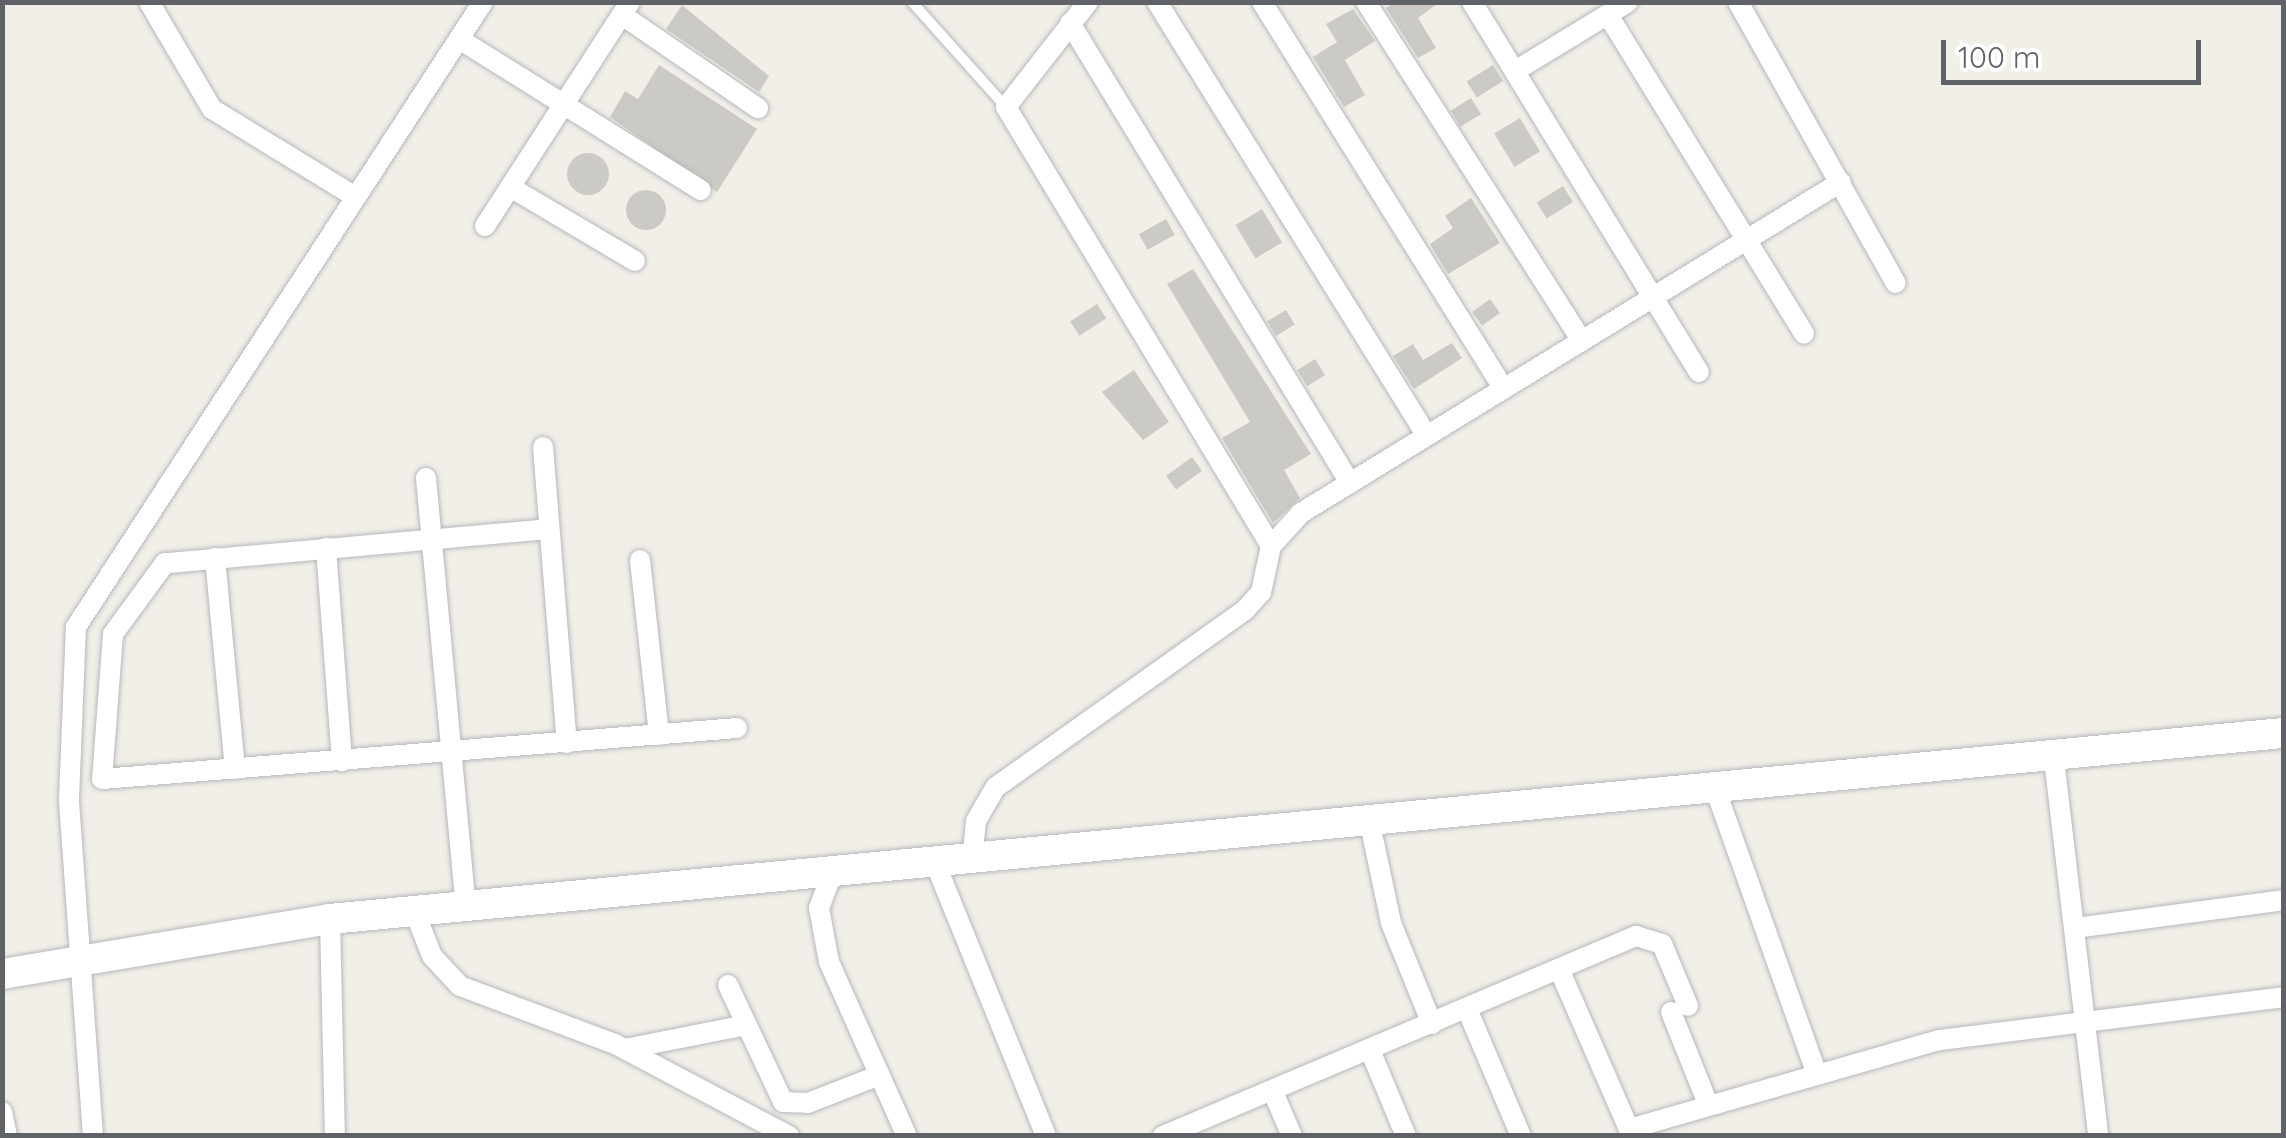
<!DOCTYPE html>
<style>
body{margin:0}
#map{position:relative;width:2286px;height:1138px;overflow:hidden;background:#f1efe8;font-family:Quicksand,sans-serif}
div>[style]{position:absolute}
[style*='--x']{left:calc(var(--x)*1px);top:calc(var(--y)*1px);width:calc(var(--w)*1px);rotate:calc(var(--a)*1deg)}
.building>*{inset:0;background:#cccac5;transform-origin:0 0}
.round{border-radius:50%}
.roads{filter:drop-shadow(0 0 2px #b5b8bc) drop-shadow(0 0 2px #b5b8bc)}
.lane>*{height:10px;margin:-5px;padding:0 5px;transform-origin:5px;border-radius:5px;background:#fff}
.street>*{height:20px;margin:-10px;padding:0 10px;transform-origin:10px;border-radius:10px;background:#fff}
.secondary>*{height:30px;margin:-15px;padding:0 15px;transform-origin:15px;border-radius:15px;background:#fff}
span{translate:-50% -50%;white-space:nowrap;text-align:center;line-height:1.15;-webkit-text-stroke:8px #fff;paint-order:stroke}
.frame{position:absolute;inset:0;border:5px solid #5f6368;pointer-events:none}
.scale{position:absolute;left:1941px;top:40px;width:260px;height:45px;box-sizing:border-box;border:5px solid #5f6368;border-top:0;padding-left:12px;font-size:30px;line-height:35px;white-space:nowrap;color:#5f6368;-webkit-text-stroke:8px #fff;paint-order:stroke}
</style>
<div id="map">
<div class="building">
<i style="clip-path:polygon(1394px 2px,1440px 2px,1418px 18px,1436px 48px,1418px 58px,1386px 8px)"></i>
<i style="clip-path:polygon(682px 5px,769px 76px,759px 92px,666px 29px)"></i>
<i style="clip-path:polygon(1353px 9px,1375px 41px,1345px 60px,1365px 95px,1344px 107px,1313px 57px,1337px 42px,1326px 24px)"></i>
<i style="clip-path:polygon(659px 65px,757px 129px,717px 192px,610px 117px,625px 91px,638px 99px)"></i>
<i style="left:1493px;top:65px;width:19px;height:31px;rotate:58deg"></i>
<i style="left:1471px;top:98px;width:19px;height:24px;rotate:58deg"></i>
<i style="left:1520px;top:118px;width:39px;height:30px;rotate:59deg"></i>
<i class="round" style="left:567px;top:153px;width:42px;height:42px"></i>
<i style="left:1563px;top:186px;width:19px;height:31px;rotate:58deg"></i>
<i class="round" style="left:626px;top:190px;width:40px;height:40px"></i>
<i style="clip-path:polygon(1471px 198px,1500px 243px,1448px 274px,1430px 244px,1453px 228px,1445px 216px)"></i>
<i style="left:1262px;top:209px;width:39px;height:31px;rotate:59deg"></i>
<i style="left:1166px;top:219px;width:18px;height:31px;rotate:61deg"></i>
<i style="clip-path:polygon(1193px 269px,1311px 454px,1284px 470px,1300px 498px,1273px 523px,1222px 438px,1250px 422px,1167px 284px)"></i>
<i style="left:1490px;top:299px;width:17px;height:22px;rotate:54deg"></i>
<i style="left:1097px;top:304px;width:17px;height:32px;rotate:57deg"></i>
<i style="left:1286px;top:310px;width:17px;height:22px;rotate:59deg"></i>
<i style="clip-path:polygon(1452px 343px,1462px 358px,1414px 389px,1393px 356px,1413px 344px,1423px 360px)"></i>
<i style="left:1315px;top:359px;width:19px;height:21px;rotate:58deg"></i>
<i style="clip-path:polygon(1134px 370px,1169px 422px,1143px 440px,1102px 392px)"></i>
<i style="left:1192px;top:457px;width:17px;height:32px;rotate:54deg"></i>
</div>
<div class="roads">
<div class="lane">
<i style="--x:912;--y:2;--w:141;--a:48.2"></i>
</div>
<div class="street">
<i style="--x:149;--y:2;--w:124;--a:59.5"></i>
<i style="--x:212;--y:109;--w:167;--a:31.5"></i>
<i style="--x:1088;--y:2;--w:133;--a:128"></i>
<i style="--x:1006;--y:107;--w:513;--a:58.88"></i>
<i style="--x:1157;--y:2;--w:511;--a:58.11"></i>
<i style="--x:1262;--y:2;--w:456;--a:58"></i>
<i style="--x:1366;--y:2;--w:402;--a:57.5"></i>
<i style="--x:1472;--y:2;--w:434;--a:58.5"></i>
<i style="--x:1738;--y:2;--w:322;--a:60.7"></i>
<i style="--x:622;--y:15;--w:165;--a:34.4"></i>
<i style="--x:1608;--y:15;--w:374;--a:58.4"></i>
<i style="--x:1070;--y:23;--w:539;--a:58.67"></i>
<i style="--x:459;--y:39;--w:285;--a:32"></i>
<i style="--x:1515;--y:71;--w:132;--a:-31.4"></i>
<i style="--x:510;--y:187;--w:145;--a:30.6"></i>
<i style="--x:485;--y:226;--w:267;--a:-57.1"></i>
<i style="--x:543;--y:447;--w:297;--a:85.4"></i>
<i style="--x:426;--y:478;--w:432;--a:84.7"></i>
<i style="--x:549;--y:529;--w:386;--a:174.9"></i>
<i style="--x:165;--y:563;--w:88;--a:126.2"></i>
<i style="--x:113;--y:634;--w:145;--a:94.3"></i>
<i style="--x:102;--y:779;--w:637;--a:-4.59"></i>
<i style="--x:326;--y:548;--w:214;--a:85.7"></i>
<i style="--x:215;--y:558;--w:212;--a:84.6"></i>
<i style="--x:640;--y:560;--w:176;--a:83.8"></i>
<i style="--x:2054;--y:759;--w:380;--a:83.3"></i>
<i style="--x:1716;--y:791;--w:298;--a:70.4"></i>
<i style="--x:1370;--y:824;--w:101;--a:78"></i>
<i style="--x:1391;--y:923;--w:109;--a:67.9"></i>
<i style="--x:972;--y:861;--w:40;--a:-84.3"></i>
<i style="--x:976;--y:821;--w:39;--a:-60"></i>
<i style="--x:996;--y:787;--w:305;--a:-35.4"></i>
<i style="--x:1245;--y:610;--w:24;--a:-48"></i>
<i style="--x:1261;--y:592;--w:47;--a:-77.7"></i>
<i style="--x:1271;--y:546;--w:45;--a:-47.7"></i>
<i style="--x:1301;--y:513;--w:633;--a:-31.51"></i>
<i style="--x:936;--y:865;--w:292;--a:67.9"></i>
<i style="--x:832;--y:874;--w:36;--a:111"></i>
<i style="--x:819;--y:908;--w:55;--a:79.5"></i>
<i style="--x:829;--y:962;--w:191;--a:65.9"></i>
<i style="--x:414;--y:910;--w:49;--a:68.6"></i>
<i style="--x:432;--y:956;--w:41;--a:47"></i>
<i style="--x:460;--y:986;--w:165;--a:20.5"></i>
<i style="--x:615;--y:1044;--w:197;--a:27.9"></i>
<i style="--x:330;--y:919;--w:217;--a:88.7"></i>
<i style="--x:2075;--y:928;--w:211;--a:-7.6"></i>
<i style="--x:1559;--y:969;--w:182;--a:66.4"></i>
<i style="--x:728;--y:985;--w:129;--a:64.8"></i>
<i style="--x:783;--y:1102;--w:25;--a:2"></i>
<i style="--x:808;--y:1103;--w:77;--a:-21.3"></i>
<i style="--x:1467;--y:1009;--w:138;--a:67"></i>
<i style="--x:1671;--y:1012;--w:99;--a:68.1"></i>
<i style="--x:625;--y:1049;--w:123;--a:-11.2"></i>
<i style="--x:1370;--y:1050;--w:93;--a:67.3"></i>
<i style="--x:1273;--y:1092;--w:48;--a:66.6"></i>
<i style="--x:2;--y:1112;--w:25;--a:78"></i>
<i style="--x:1629;--y:1129;--w:323;--a:-16"></i>
<i style="--x:1940;--y:1040;--w:347;--a:-7.1"></i>
<i style="--x:93;--y:1136;--w:338;--a:-94.1"></i>
<i style="--x:69;--y:799;--w:172;--a:-87.7"></i>
<i style="--x:76;--y:627;--w:746;--a:-56.93"></i>
<i style="--x:1163;--y:1136;--w:514;--a:-22.92"></i>
<i style="--x:1636;--y:936;--w:27;--a:17"></i>
<i style="--x:1662;--y:944;--w:67;--a:67.2"></i>
</div>
<div class="secondary">
<i style="--x:2;--y:974;--w:333;--a:-9.5"></i>
<i style="--x:330;--y:919;--w:1963;--a:-5.44"></i>
</div>
</div>
<div class="frame"></div>
<div class="scale">100 m</div>
</div>
